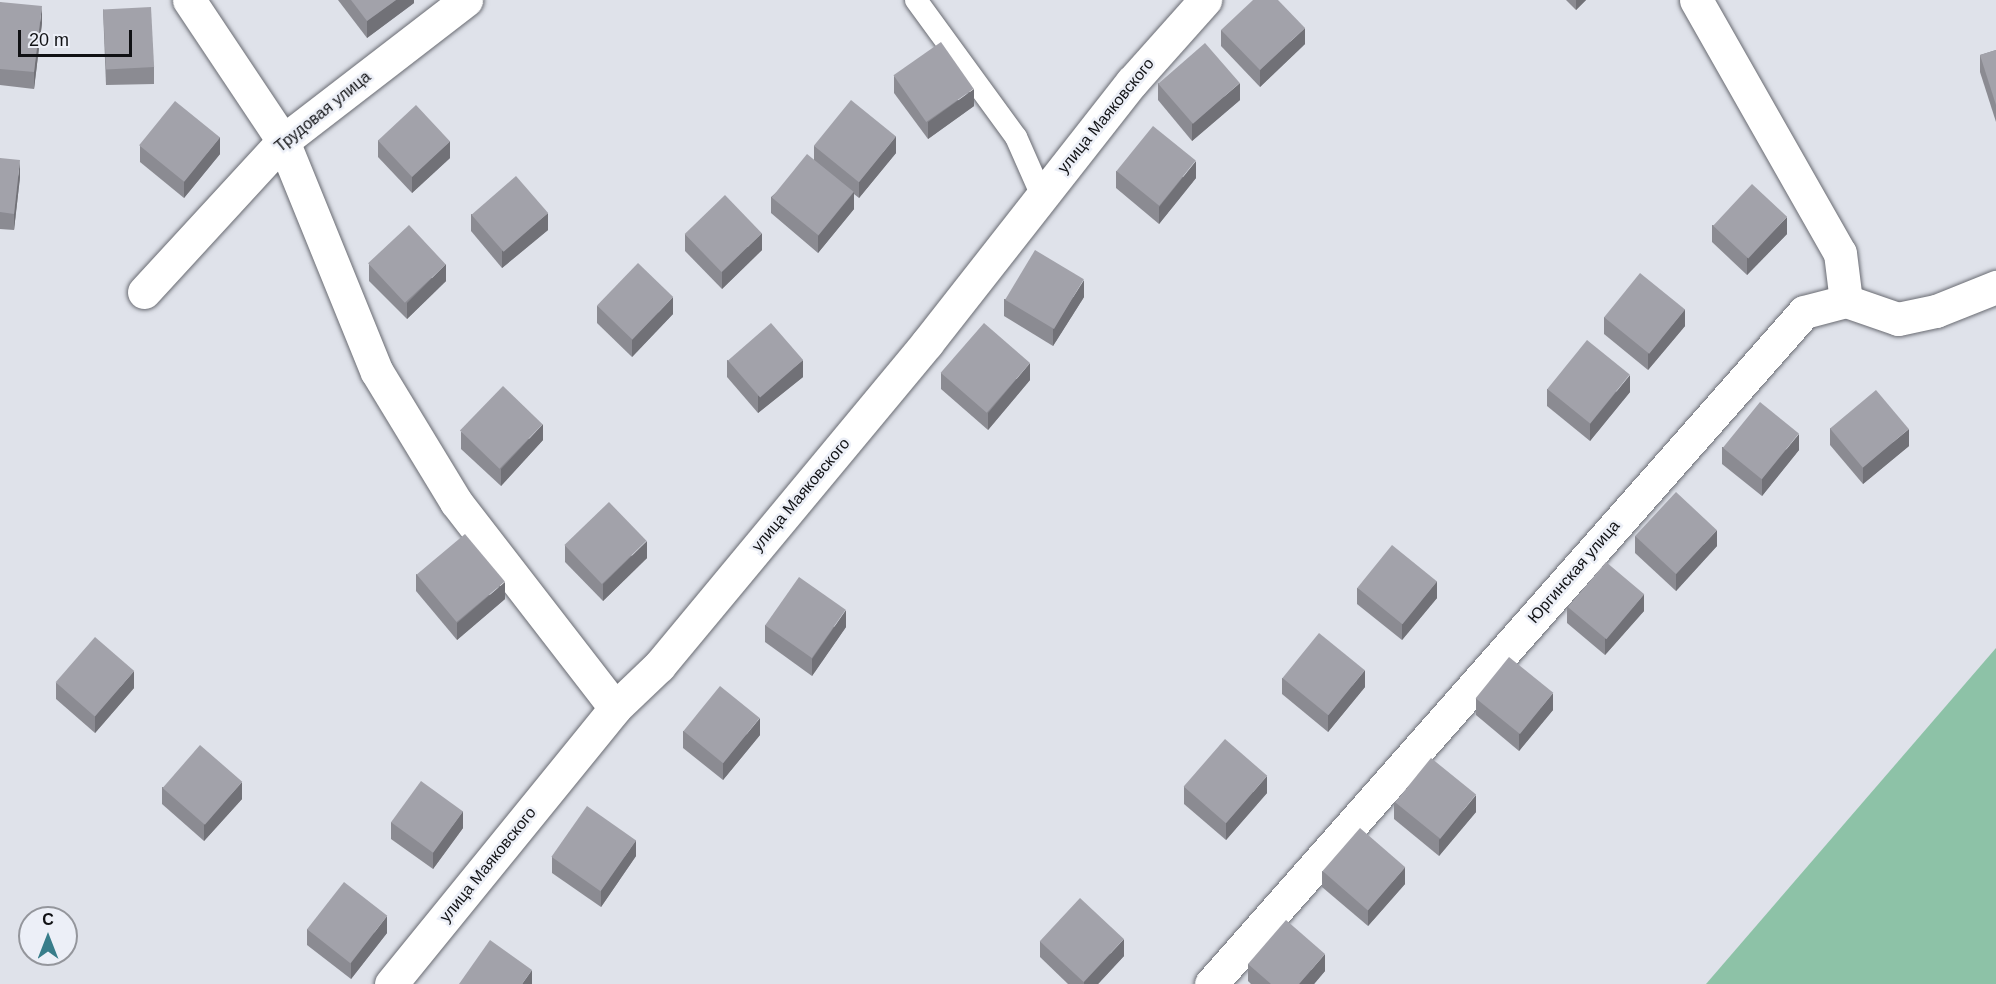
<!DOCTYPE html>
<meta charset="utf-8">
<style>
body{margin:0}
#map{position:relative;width:1996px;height:984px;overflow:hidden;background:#dfe2ea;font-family:Arial,sans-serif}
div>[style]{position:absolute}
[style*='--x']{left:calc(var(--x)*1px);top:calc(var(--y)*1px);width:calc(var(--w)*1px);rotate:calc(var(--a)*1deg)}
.forest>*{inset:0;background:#8dc2a7}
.roads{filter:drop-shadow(0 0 2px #696b72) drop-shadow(0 0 2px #696b72)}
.service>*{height:22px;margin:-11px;padding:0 11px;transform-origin:11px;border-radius:11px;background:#fff}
.minor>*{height:33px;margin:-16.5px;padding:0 16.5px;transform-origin:16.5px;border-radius:16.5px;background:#fff}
.wall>*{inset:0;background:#8b8b92}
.shaded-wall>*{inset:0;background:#717177}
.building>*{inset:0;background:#a2a2aa;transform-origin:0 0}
span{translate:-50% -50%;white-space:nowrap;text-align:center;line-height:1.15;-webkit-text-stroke:5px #eceff7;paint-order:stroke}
.street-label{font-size:16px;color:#101114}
.north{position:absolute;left:18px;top:906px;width:60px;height:60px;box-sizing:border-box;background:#eceff7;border:2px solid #94969c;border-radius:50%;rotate:0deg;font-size:16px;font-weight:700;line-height:24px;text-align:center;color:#101114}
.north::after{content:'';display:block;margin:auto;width:21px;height:27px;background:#387d8a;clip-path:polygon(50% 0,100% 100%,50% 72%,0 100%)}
.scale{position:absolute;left:18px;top:30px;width:114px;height:27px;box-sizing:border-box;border:3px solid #101114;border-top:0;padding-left:8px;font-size:18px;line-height:21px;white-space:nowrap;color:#101114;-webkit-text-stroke:4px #eceff7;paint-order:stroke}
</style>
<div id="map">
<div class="forest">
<i style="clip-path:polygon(1996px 648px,1996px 984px,1706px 984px)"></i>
</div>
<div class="roads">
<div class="service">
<i style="--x:916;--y:0;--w:170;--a:53.9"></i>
<i style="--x:1016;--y:137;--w:64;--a:66.2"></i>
</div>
<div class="minor">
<i style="--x:189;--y:0;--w:169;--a:56.3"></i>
<i style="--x:283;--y:141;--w:249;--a:67.9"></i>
<i style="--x:377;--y:372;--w:152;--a:58.7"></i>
<i style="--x:456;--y:502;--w:260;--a:52.3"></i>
<i style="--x:1696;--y:0;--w:291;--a:60.4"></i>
<i style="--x:1840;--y:253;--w:48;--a:82.9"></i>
<i style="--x:144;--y:292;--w:205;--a:-47.4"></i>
<i style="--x:283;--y:141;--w:231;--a:-37.6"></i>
<i style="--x:391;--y:984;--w:355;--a:-50.9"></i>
<i style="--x:615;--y:708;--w:61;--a:-43.7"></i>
<i style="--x:659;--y:666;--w:420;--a:-50.3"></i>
<i style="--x:927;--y:343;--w:332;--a:-51.9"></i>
<i style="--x:1132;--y:82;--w:110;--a:-48.3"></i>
<i style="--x:1211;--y:984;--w:896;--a:-48.57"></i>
<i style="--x:1804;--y:312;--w:43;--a:-14.7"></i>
<i style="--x:1846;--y:301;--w:55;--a:19.1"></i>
<i style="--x:1898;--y:319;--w:39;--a:-12"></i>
<i style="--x:1936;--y:311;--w:65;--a:-21.8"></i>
</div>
</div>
<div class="wall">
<i style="clip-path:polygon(338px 0,414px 0,414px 3px,367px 38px)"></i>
<i style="clip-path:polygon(1566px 0,1586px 0,1576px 10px)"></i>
<i style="clip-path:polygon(0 2px,42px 23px,34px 89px,0 85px)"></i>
<i style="clip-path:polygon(103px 9px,154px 67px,154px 84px,106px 85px)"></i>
<i style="clip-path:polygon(1221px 30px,1305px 44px,1260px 87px,1221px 46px)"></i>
<i style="clip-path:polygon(1996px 50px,1996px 122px,1980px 72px,1980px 55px)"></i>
<i style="clip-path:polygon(894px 76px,974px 106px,928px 139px,894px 93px)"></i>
<i style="clip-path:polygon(1158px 83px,1240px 100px,1192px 141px,1158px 100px)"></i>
<i style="clip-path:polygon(378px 140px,450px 158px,412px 193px,378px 157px)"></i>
<i style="clip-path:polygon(140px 146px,220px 154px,184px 198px,140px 162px)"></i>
<i style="clip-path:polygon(814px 146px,896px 153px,859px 198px,854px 194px,854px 209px,818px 253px,771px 213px,771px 197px,814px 160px)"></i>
<i style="clip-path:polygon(0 158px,20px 177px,14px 230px,0 229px)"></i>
<i style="clip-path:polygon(1116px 171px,1196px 178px,1159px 224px,1116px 188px)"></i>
<i style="clip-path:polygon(471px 214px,548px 230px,502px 268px,471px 231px)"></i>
<i style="clip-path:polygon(1712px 225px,1787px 234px,1747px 275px,1712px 242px)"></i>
<i style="clip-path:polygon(685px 234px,762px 250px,722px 289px,685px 251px)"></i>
<i style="clip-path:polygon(369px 264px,446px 281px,407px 319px,369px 281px)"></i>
<i style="clip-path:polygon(1084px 297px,1053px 346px,1004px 316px,1004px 299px)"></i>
<i style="clip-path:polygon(597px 306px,673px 314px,632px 357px,597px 323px)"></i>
<i style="clip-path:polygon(1604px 317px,1685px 326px,1648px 370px,1604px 334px)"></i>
<i style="clip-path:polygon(727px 360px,803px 377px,758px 413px,727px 377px)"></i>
<i style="clip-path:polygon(941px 373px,1030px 380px,988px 430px,941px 389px)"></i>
<i style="clip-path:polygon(1547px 389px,1630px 392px,1590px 441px,1547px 406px)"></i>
<i style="clip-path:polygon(1830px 428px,1909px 446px,1863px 484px,1830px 445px)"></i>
<i style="clip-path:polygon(461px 432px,543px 440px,501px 486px,461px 449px)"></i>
<i style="clip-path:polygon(1722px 447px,1799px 450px,1762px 496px,1722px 464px)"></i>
<i style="clip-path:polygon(1635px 536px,1717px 546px,1676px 591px,1635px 553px)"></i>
<i style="clip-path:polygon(565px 545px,647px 558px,603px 601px,565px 562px)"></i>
<i style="clip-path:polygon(416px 574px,505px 599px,457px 640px,416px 591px)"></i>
<i style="clip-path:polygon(1357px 588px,1437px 598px,1402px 640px,1357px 604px)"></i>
<i style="clip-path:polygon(1567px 606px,1644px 611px,1605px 655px,1567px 623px)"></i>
<i style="clip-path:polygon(765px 625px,846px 627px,812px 676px,765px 642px)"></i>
<i style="clip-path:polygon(1282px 678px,1365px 687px,1328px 732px,1282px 694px)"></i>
<i style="clip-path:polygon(56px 683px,134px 688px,95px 733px,56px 699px)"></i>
<i style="clip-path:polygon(1476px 698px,1553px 710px,1519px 751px,1476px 715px)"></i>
<i style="clip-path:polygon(683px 731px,760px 735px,723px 780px,683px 748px)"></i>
<i style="clip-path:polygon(162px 787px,242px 799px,204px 841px,162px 804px)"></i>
<i style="clip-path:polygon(1184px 787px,1267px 793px,1226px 840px,1184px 804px)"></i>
<i style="clip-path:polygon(1394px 802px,1476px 812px,1439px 856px,1394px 819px)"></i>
<i style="clip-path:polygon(391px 822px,463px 828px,433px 869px,391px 839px)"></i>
<i style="clip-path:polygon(636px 856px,601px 907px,552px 873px,552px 857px)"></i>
<i style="clip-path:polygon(1322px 871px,1405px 884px,1368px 926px,1322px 887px)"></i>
<i style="clip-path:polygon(307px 929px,387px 933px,351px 979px,307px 945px)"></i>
<i style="clip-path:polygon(1040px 941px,1124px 956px,1098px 984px,1068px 984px,1040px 957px)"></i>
<i style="clip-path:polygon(1248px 964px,1325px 971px,1314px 984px,1251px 984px,1248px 981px)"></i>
</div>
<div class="shaded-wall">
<i style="clip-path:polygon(396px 0,414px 0,414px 3px,367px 38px,367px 21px)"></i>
<i style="clip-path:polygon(1576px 0,1586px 0,1576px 10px)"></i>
<i style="clip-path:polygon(42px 6px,42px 23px,34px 89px,34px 72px)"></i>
<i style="clip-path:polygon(1305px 28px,1305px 44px,1260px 87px,1260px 70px)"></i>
<i style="clip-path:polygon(1240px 83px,1240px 100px,1192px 141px,1192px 124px)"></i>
<i style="clip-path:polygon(974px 89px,974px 106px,928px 139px,928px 122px)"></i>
<i style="clip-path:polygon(896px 136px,896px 153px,859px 198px,859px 182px)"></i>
<i style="clip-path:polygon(220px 137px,220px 154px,184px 198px,184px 181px)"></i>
<i style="clip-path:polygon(450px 141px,450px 158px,412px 193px,412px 176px)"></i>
<i style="clip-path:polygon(20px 160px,20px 177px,14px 230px,14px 214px)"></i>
<i style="clip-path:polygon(1196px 161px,1196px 178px,1159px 224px,1159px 207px)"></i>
<i style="clip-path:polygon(854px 192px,854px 209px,818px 253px,818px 236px)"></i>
<i style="clip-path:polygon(548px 213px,548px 230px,502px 268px,502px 251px)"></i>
<i style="clip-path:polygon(1787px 217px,1787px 234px,1747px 275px,1747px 258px)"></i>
<i style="clip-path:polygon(762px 233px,762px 250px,722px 289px,722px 272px)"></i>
<i style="clip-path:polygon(446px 264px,446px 281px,407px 319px,407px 303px)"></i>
<i style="clip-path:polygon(1084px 280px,1084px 297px,1053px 346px,1053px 329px)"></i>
<i style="clip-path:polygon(673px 297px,673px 314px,632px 357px,632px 340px)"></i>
<i style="clip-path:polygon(1685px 309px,1685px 326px,1648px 370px,1648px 354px)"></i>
<i style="clip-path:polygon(803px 360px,803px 377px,758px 413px,758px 396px)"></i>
<i style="clip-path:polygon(1030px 363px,1030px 380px,988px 430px,988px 413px)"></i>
<i style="clip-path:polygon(1630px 375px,1630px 392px,1590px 441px,1590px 424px)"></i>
<i style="clip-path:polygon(543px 424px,543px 440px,501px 486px,501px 469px)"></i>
<i style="clip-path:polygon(1909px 429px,1909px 446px,1863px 484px,1863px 467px)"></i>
<i style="clip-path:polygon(1799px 434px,1799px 450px,1762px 496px,1762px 479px)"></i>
<i style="clip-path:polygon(1717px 530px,1717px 546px,1676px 591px,1676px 574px)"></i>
<i style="clip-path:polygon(647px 541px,647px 558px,603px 601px,603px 584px)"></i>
<i style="clip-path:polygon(1437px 581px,1437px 598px,1402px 640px,1402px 623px)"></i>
<i style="clip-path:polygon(505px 582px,505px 599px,457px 640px,457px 623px)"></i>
<i style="clip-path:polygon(1644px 594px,1644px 611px,1605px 655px,1605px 639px)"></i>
<i style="clip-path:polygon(846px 610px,846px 627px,812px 676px,812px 659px)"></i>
<i style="clip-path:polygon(1365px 670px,1365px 687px,1328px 732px,1328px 715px)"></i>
<i style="clip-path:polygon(134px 671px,134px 688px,95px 733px,95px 716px)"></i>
<i style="clip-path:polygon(1553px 693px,1553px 710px,1519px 751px,1519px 734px)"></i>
<i style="clip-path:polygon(760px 718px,760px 735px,723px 780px,723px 763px)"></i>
<i style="clip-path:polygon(1267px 776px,1267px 793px,1226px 840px,1226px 823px)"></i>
<i style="clip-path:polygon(242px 782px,242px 799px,204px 841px,204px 824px)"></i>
<i style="clip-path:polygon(1476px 795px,1476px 812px,1439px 856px,1439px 840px)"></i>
<i style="clip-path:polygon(463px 811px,463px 828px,433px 869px,433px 852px)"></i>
<i style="clip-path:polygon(636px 840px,636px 856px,601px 907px,601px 890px)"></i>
<i style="clip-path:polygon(1405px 867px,1405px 884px,1368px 926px,1368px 910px)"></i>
<i style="clip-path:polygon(387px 916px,387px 933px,351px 979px,351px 963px)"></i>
<i style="clip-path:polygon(1124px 939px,1124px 956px,1098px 984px,1084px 984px,1084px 982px)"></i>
<i style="clip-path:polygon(1325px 954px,1325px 971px,1314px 984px,1299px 984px)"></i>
<i style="clip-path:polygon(532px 970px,532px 984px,522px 984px)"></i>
</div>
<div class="building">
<i style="clip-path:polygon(351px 0,396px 0,367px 21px)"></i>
<i style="clip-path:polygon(1253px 0,1278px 0,1305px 28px,1260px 70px,1221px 30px)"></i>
<i style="clip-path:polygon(0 2px,42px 6px,34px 72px,0 69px)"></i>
<i style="left:151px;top:7px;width:60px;height:48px;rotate:87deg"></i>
<i style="left:941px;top:42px;width:57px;height:58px;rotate:55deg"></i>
<i style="left:1205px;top:43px;width:53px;height:62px;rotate:49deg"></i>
<i style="clip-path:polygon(1996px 50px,1996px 105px,1980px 55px)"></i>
<i style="left:851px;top:100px;width:58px;height:59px;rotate:39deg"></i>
<i style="left:175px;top:101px;width:58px;height:57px;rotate:39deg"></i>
<i style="left:416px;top:105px;width:50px;height:52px;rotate:47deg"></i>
<i style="left:1153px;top:126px;width:55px;height:58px;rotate:39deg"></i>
<i style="left:807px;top:154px;width:60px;height:56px;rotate:39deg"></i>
<i style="clip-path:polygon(0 158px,20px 160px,14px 214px,0 212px)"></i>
<i style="left:516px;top:176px;width:49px;height:59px;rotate:49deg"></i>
<i style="left:1752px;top:184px;width:48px;height:57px;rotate:43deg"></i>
<i style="left:725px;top:195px;width:53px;height:56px;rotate:46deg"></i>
<i style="left:409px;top:225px;width:54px;height:56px;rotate:47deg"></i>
<i style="left:1035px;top:250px;width:57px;height:58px;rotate:31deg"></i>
<i style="left:638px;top:263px;width:49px;height:59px;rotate:44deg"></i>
<i style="left:1640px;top:273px;width:58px;height:57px;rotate:39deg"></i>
<i style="left:771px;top:323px;width:49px;height:57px;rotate:49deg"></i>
<i style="left:984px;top:323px;width:61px;height:66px;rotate:41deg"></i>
<i style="left:1587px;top:340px;width:55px;height:63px;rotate:39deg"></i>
<i style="left:503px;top:386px;width:55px;height:62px;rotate:44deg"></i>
<i style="left:1876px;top:390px;width:51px;height:60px;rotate:50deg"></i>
<i style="left:1760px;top:402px;width:50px;height:59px;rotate:39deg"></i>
<i style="left:1676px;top:492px;width:56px;height:60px;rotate:43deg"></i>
<i style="left:609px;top:502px;width:54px;height:62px;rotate:46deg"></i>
<i style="left:465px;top:534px;width:62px;height:63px;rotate:50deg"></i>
<i style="left:1392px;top:545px;width:58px;height:55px;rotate:39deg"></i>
<i style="left:1606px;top:562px;width:50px;height:59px;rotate:40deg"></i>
<i style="left:799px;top:577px;width:57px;height:59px;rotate:35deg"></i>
<i style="left:1319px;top:633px;width:59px;height:58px;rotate:39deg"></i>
<i style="left:95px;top:637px;width:52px;height:60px;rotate:41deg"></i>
<i style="left:1509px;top:657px;width:57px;height:53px;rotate:39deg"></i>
<i style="left:720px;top:686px;width:51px;height:58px;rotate:39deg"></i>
<i style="left:1225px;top:739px;width:56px;height:63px;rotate:41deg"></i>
<i style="left:200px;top:745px;width:56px;height:57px;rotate:41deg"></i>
<i style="left:1431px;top:758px;width:58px;height:57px;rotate:39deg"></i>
<i style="left:421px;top:781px;width:52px;height:51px;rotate:36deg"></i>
<i style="left:587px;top:806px;width:60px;height:62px;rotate:35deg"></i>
<i style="left:1360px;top:828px;width:60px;height:57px;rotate:41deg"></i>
<i style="left:344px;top:882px;width:55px;height:60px;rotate:38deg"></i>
<i style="left:1080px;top:898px;width:60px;height:59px;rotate:43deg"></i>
<i style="clip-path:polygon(1286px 920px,1325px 954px,1299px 984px,1271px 984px,1248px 964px)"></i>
<i style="clip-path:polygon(490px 940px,532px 970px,522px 984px,459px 984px)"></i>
</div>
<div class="street-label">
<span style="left:323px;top:112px;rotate:-39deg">Трудовая улица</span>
<span style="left:1106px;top:116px;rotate:-51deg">улица Маяковского</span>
<span style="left:801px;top:495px;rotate:-50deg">улица Маяковского</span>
<span style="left:1574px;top:572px;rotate:-49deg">Юргинская улица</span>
<span style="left:488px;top:865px;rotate:-51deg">улица Маяковского</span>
</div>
<div class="north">С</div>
<div class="scale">20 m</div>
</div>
